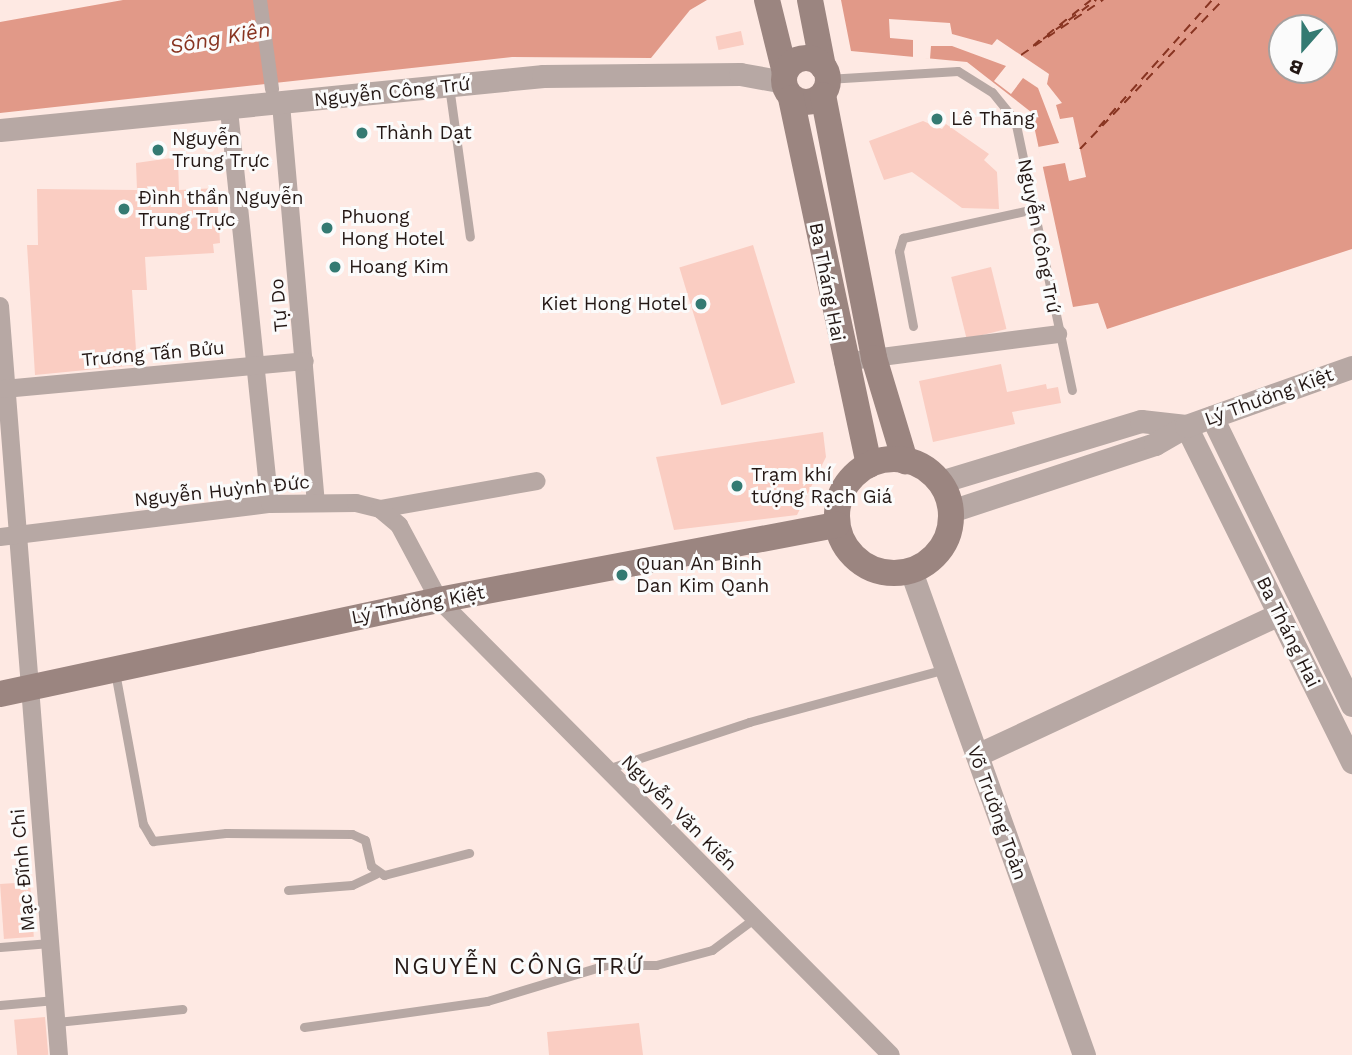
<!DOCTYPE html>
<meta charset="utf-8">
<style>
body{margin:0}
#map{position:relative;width:1352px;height:1055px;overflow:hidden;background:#fee9e3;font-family:"Work Sans",sans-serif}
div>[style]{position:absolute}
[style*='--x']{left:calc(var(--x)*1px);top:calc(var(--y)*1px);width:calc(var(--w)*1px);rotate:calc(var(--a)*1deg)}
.water>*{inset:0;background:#e19988}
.pier>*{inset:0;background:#fee9e3}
.ferry>*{height:2px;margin-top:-1px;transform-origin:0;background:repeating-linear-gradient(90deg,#883421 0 9px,transparent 0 16px)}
.building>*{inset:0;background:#facdc2;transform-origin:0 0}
.service>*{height:9px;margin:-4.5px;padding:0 4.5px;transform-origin:4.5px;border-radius:4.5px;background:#b7a8a4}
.pedestrian>*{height:14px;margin:-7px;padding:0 7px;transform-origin:7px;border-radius:7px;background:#b7a8a4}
.minor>*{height:18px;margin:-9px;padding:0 9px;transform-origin:9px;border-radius:9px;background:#b7a8a4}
.tertiary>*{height:23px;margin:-11.5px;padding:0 11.5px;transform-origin:11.5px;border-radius:11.5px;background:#b7a8a4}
.secondary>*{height:26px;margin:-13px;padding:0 13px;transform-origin:13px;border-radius:13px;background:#9b8580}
.secondary>.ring{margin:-13px;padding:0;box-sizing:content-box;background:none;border:26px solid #9b8580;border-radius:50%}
.dots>*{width:19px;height:19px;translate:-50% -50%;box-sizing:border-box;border:4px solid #fbfbfb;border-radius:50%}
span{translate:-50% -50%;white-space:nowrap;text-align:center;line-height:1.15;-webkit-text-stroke:6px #fbfbfb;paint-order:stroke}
.street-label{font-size:19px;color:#241815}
.poi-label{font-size:19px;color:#241815}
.left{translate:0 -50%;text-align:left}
.right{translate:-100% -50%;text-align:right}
.water-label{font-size:21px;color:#883421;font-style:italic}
.quarter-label{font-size:23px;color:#241815;letter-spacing:2px}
.north{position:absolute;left:1268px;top:14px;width:70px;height:70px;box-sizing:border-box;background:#fbfbfb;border:2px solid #a5a09f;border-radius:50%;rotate:201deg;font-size:19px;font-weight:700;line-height:28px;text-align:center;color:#241815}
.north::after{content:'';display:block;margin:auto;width:24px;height:32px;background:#347a72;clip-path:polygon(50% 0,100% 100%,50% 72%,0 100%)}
</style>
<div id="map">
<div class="water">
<i style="clip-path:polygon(123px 0,707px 0,690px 10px,651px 58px,512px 57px,0 113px,0 22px)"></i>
<i style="clip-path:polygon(evenodd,841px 0,1352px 0,1352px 249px,1107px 329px,1098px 303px,1073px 307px,1031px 112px,967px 62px,851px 51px,841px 0,1282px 28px,1324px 28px,1324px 70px,1282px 70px,1282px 28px)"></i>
</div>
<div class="pier">
<i style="clip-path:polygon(889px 19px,950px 23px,952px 34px,992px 45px,997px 39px,1049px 74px,1047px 84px,1062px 103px,1056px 105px,1060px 119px,1073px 117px,1086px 177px,1069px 181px,1065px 163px,1042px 167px,1038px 147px,1059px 143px,1038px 88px,1023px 78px,1011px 94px,994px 81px,1006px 66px,952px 46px,931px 46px,930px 59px,913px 58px,913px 40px,890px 38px)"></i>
</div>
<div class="ferry">
<i style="--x:1047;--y:35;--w:56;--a:-38.5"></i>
<i style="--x:1043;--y:39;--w:66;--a:-36.3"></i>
<i style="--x:1033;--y:46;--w:12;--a:-42"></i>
<i style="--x:1021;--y:55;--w:99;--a:-33.9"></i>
<i style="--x:1099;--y:127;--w:170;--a:-48.3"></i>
<i style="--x:1080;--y:149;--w:207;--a:-46.2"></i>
</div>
<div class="building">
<i style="left:741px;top:31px;width:14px;height:26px;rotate:78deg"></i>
<i style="clip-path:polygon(923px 121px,942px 129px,946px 124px,989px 154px,984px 160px,997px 172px,999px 209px,962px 208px,912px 172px,884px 180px,869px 141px)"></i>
<i style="clip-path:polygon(171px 158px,178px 162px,179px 190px,217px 188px,220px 243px,213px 244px,214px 253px,145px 257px,147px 290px,132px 290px,137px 365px,35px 375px,27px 245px,38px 245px,37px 189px,137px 190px,136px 163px)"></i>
<i style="left:753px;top:245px;width:144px;height:77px;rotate:73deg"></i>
<i style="left:991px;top:267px;width:64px;height:41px;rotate:76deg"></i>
<i style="clip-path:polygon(1001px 364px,1007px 392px,1046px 384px,1047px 389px,1058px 387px,1061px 403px,1012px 412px,1015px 424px,933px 442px,919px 381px)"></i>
<i style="clip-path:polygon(823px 432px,826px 457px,797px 515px,674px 530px,656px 457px)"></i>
<i style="left:30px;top:882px;width:55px;height:30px;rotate:86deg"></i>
<i style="left:45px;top:1017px;width:38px;height:31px;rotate:85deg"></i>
<i style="clip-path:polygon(639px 1023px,643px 1055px,549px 1055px,547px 1032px)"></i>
</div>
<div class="service">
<i style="--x:827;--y:79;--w:131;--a:-3.5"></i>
<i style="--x:958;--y:71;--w:40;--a:32"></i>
<i style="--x:992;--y:92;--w:36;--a:51"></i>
<i style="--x:1015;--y:120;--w:276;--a:78.1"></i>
<i style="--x:449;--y:86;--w:152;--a:82.1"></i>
<i style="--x:913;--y:326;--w:76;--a:-100.6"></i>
<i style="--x:899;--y:251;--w:14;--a:-73"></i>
<i style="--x:903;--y:238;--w:138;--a:-12.5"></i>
<i style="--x:115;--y:672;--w:155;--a:79.6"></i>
<i style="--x:143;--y:824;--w:20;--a:60"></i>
<i style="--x:153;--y:841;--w:73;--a:-6.3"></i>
<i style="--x:226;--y:833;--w:126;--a:0.5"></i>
<i style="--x:352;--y:834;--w:14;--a:25"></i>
<i style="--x:365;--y:840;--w:27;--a:77"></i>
<i style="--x:371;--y:866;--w:16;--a:35"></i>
<i style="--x:384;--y:875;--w:88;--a:-14.5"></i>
<i style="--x:607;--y:769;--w:150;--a:-18.3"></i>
<i style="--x:749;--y:722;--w:203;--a:-15.1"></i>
<i style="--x:288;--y:890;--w:64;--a:-4.5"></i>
<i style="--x:352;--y:885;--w:26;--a:-25"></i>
<i style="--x:0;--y:947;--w:50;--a:-4.6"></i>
<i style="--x:0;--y:1005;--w:55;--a:-5.2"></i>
<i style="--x:57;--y:1022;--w:126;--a:-5.9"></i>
<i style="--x:304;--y:1027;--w:185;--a:-8.1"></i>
<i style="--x:487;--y:1001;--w:124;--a:-16.8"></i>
<i style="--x:606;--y:965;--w:50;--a:0"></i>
<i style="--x:656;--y:965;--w:58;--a:-15"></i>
<i style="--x:712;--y:950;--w:54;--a:-36.7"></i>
</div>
<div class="pedestrian">
<i style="--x:260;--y:0;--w:90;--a:82.3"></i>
</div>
<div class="minor">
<i style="--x:281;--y:104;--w:400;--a:85"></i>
<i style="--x:229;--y:110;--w:396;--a:84.1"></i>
<i style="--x:0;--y:306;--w:751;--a:85.5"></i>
<i style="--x:843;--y:362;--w:217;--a:-7.4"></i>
<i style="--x:4;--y:389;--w:302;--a:-5.3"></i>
<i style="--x:380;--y:509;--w:159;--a:-10.1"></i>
<i style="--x:0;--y:537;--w:272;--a:-7"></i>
<i style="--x:270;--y:504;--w:86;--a:-0.7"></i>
<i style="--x:356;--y:503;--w:25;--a:14"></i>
<i style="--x:380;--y:509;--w:25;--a:40"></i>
<i style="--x:399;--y:525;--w:85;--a:61.9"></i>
<i style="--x:439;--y:600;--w:641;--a:45.19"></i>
</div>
<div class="tertiary">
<i style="--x:0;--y:130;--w:546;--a:-5.68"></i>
<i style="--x:543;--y:76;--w:197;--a:-0.6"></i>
<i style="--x:740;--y:74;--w:45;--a:10.3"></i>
<i style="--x:1212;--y:417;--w:320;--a:64.1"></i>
<i style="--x:1186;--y:426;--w:375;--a:63.7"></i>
<i style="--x:940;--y:482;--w:210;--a:-16.9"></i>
<i style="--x:1141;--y:421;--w:45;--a:6.3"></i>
<i style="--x:951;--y:511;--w:215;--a:-18.2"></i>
<i style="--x:1155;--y:444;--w:36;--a:-30"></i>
<i style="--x:1186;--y:426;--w:176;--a:-19.6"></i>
<i style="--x:911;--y:571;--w:514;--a:70.33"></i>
<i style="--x:977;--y:755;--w:333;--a:-25"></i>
</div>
<div class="secondary">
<i style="--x:767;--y:0;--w:75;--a:76.1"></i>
<i style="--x:810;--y:0;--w:68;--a:79"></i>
<i class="ring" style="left:784px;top:58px;width:18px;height:18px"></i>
<i style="--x:823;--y:95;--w:268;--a:79"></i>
<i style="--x:874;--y:358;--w:108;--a:73.2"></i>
<i style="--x:791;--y:98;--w:375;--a:78"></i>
<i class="ring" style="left:837px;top:459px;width:88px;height:88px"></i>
<i style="--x:0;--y:694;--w:449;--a:-12.1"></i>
<i style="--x:439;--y:600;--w:405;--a:-10.7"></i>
</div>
<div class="dots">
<i style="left:937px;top:119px;background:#347a72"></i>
<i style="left:362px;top:133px;background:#347a72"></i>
<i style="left:158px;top:150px;background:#347a72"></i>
<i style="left:124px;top:209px;background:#347a72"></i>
<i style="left:327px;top:228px;background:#347a72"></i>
<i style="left:335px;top:267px;background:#347a72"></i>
<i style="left:701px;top:304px;background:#347a72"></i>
<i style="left:737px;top:486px;background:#347a72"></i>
<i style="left:622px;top:575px;background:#347a72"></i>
</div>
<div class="street-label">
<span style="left:392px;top:92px;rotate:-6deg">Nguyễn Công Trứ</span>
<span style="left:1039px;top:236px;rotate:79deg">Nguyễn Công Trứ</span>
<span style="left:827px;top:282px;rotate:79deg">Ba Tháng Hai</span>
<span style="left:279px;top:305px;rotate:-95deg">Tự Do</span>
<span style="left:153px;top:354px;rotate:-5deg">Trương Tấn Bửu</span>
<span style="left:1269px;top:397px;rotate:-20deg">Lý Thường Kiệt</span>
<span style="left:222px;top:491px;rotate:-6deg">Nguyễn Huỳnh Đức</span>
<span style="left:418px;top:605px;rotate:-11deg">Lý Thường Kiệt</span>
<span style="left:1288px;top:632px;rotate:64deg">Ba Tháng Hai</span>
<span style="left:679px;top:813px;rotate:45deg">Nguyễn Văn Kiến</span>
<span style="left:997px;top:813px;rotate:70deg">Võ Trường Toản</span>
<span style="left:23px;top:870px;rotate:-95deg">Mạc Đĩnh Chi</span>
</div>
<div class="poi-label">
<span class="left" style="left:951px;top:119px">Lê Thāng</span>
<span class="left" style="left:376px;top:133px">Thành Dạt</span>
<span class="left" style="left:172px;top:150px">Nguyễn<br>Trung Trực</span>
<span class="left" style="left:138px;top:209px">Đình thần Nguyễn<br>Trung Trực</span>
<span class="left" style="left:341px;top:228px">Phuong<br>Hong Hotel</span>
<span class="left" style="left:349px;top:267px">Hoang Kim</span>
<span class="right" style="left:687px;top:304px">Kiet Hong Hotel</span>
<span class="left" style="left:751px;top:486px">Trạm khí<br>tượng Rạch Giá</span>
<span class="left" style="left:636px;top:575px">Quan An Binh<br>Dan Kim Qanh</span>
</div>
<div class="water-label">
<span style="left:220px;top:38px;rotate:-10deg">Sông Kiên</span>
</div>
<div class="quarter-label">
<span style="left:519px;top:967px">NGUYỄN CÔNG TRỨ</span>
</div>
<div class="north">B</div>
</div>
